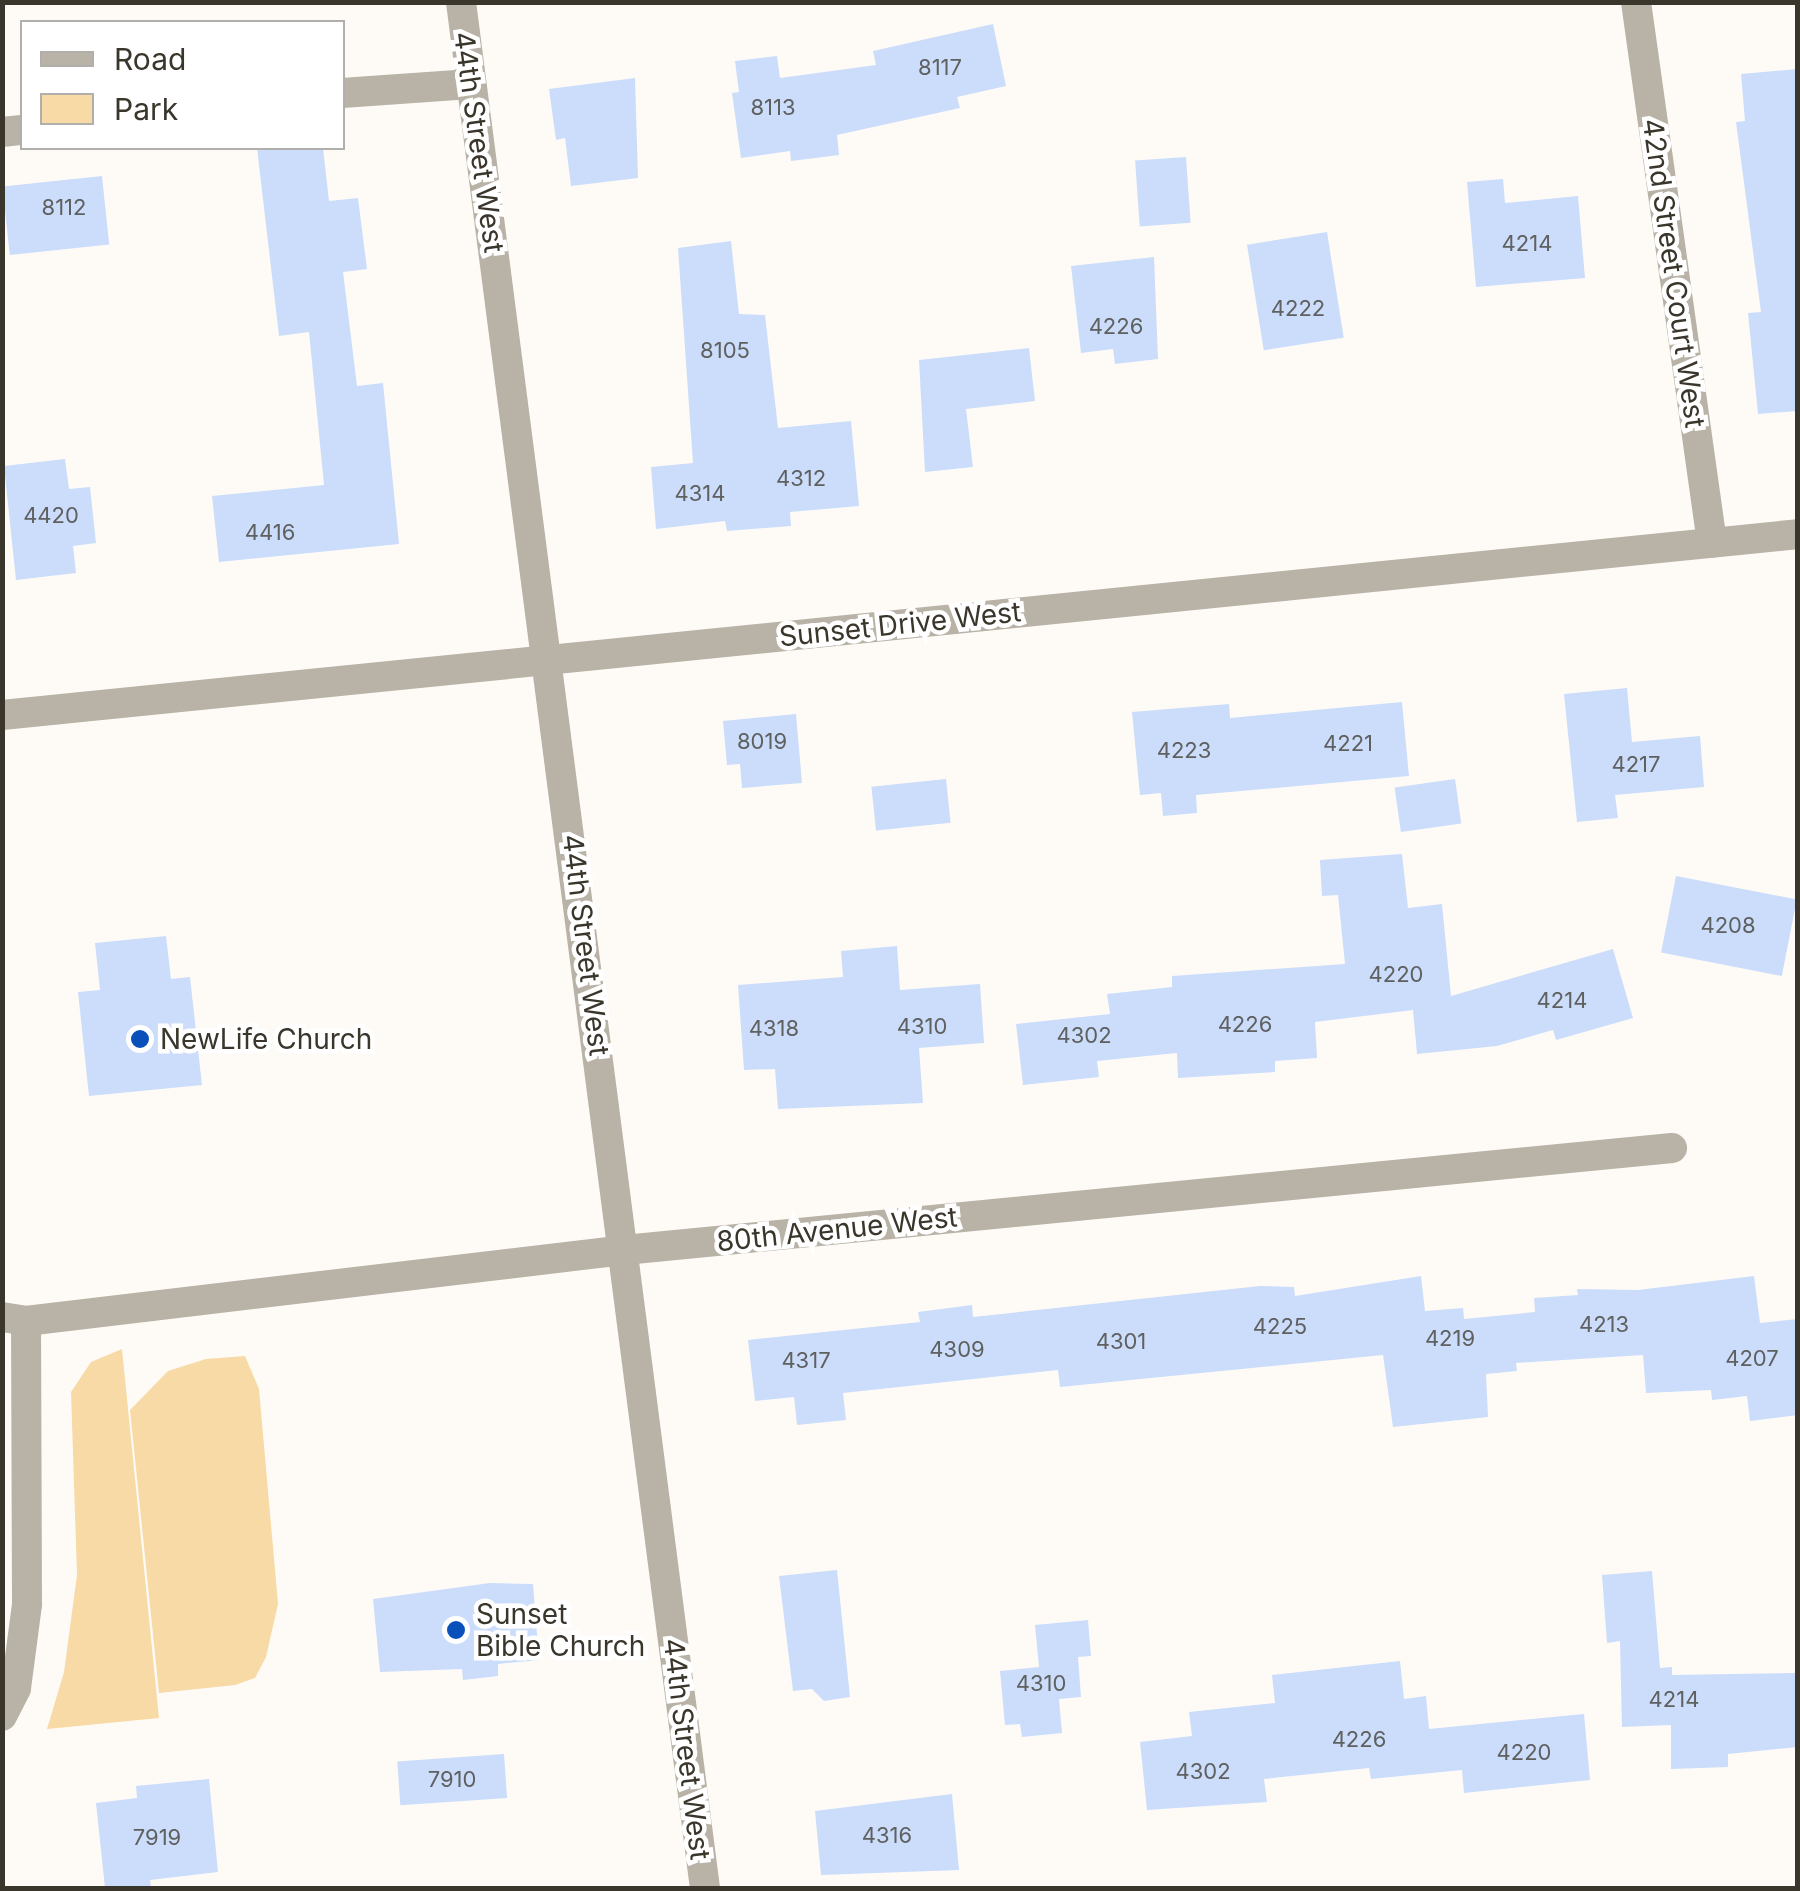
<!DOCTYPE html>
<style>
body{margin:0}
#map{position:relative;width:1800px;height:1891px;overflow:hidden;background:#fefbf6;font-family:Inter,sans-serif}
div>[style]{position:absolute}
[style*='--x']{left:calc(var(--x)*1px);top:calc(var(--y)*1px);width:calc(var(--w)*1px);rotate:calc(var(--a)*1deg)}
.green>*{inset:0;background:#f7daa6}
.building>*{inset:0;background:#cbddfb;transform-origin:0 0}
.minor>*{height:30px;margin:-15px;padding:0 15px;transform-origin:15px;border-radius:15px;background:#b8b2a7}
.dots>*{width:28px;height:28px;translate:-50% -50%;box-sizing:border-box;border:5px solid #fff;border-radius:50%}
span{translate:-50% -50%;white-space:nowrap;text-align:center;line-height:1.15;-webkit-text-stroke:9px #fff;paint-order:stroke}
.number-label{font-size:22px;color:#5f6060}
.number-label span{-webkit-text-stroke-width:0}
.street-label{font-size:28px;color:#3b362c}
.poi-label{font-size:28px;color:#3b362c}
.left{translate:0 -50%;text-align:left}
.frame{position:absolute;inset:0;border:5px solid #3b362c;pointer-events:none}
.legend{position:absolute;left:20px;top:20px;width:325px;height:130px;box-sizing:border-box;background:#fff;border:2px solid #b1afab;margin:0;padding:12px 18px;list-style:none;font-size:30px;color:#3b362c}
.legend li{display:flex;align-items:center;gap:20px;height:50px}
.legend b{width:50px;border:2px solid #b1afab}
</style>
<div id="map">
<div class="green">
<i style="clip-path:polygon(122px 1349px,159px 1718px,47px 1729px,64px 1672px,77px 1575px,71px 1392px,91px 1362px)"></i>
<i style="clip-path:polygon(245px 1356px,259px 1389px,278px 1604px,266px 1657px,255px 1678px,235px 1685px,159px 1693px,130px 1410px,168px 1371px,206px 1359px)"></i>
</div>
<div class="building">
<i style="clip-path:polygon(993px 24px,1006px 86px,957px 97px,960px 108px,837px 135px,839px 155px,791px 161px,790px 151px,741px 158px,732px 93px,739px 92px,735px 61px,777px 56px,780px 78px,876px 65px,873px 51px)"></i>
<i style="clip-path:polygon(1798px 69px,1798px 411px,1758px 414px,1748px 313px,1761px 312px,1736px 122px,1745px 121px,1741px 74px)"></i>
<i style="clip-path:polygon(635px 78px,638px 178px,571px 186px,565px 138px,556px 140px,549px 89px)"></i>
<i style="clip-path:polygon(257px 148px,323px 148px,329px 201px,358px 198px,367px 269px,343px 272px,357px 386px,383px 383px,399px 544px,219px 562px,212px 496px,324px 485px,309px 332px,279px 336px)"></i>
<i style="left:1186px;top:157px;width:66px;height:51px;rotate:86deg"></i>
<i style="left:102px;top:176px;width:69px;height:100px;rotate:84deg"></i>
<i style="clip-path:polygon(1503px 179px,1505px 203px,1578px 196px,1585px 278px,1476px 287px,1467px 182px)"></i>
<i style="left:1327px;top:232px;width:107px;height:81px;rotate:81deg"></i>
<i style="clip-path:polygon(731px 241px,739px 314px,765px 315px,778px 428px,851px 421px,859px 506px,790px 512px,791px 526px,727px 531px,725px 521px,656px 529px,651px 467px,693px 463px,678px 248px)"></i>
<i style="clip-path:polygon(1154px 257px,1158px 359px,1115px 364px,1113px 349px,1081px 353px,1071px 266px)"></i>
<i style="clip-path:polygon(1029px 348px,1035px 401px,966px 409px,973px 467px,925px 472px,919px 360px)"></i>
<i style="clip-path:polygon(65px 459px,69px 489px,90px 487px,96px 543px,73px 546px,76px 573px,16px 580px,4px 466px)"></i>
<i style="clip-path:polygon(1627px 688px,1632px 742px,1700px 736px,1704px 787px,1615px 795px,1618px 818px,1577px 822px,1564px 694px)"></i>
<i style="clip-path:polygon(1402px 702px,1409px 776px,1196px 795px,1197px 813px,1163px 816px,1161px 793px,1140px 795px,1132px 712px,1229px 704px,1230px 718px)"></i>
<i style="clip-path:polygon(796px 714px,802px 783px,742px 788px,740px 764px,727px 765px,723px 721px)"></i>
<i style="left:946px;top:779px;width:44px;height:75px;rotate:84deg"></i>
<i style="left:1455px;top:779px;width:45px;height:61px;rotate:82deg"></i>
<i style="clip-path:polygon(1402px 854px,1408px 908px,1442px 904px,1451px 996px,1613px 949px,1633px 1018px,1556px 1040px,1553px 1030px,1497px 1046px,1417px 1054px,1413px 1010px,1315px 1022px,1317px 1058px,1275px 1061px,1275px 1072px,1178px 1078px,1177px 1053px,1097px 1061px,1099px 1077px,1023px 1085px,1016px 1024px,1110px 1014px,1107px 994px,1172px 987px,1172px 976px,1345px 964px,1338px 895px,1322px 896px,1320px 860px)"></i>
<i style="left:1676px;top:876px;width:123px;height:78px;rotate:11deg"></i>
<i style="clip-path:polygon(166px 936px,171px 979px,190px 977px,202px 1085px,89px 1096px,78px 992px,100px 990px,95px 943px)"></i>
<i style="clip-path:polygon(897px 946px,900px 990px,980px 984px,984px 1043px,919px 1048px,923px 1103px,778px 1109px,775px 1069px,744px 1070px,738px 985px,843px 977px,841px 951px)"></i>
<i style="clip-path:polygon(1421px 1276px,1425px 1311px,1463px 1308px,1464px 1319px,1535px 1312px,1534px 1298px,1578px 1295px,1577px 1289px,1638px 1290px,1754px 1276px,1760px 1323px,1798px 1319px,1798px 1415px,1750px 1421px,1747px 1396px,1712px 1400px,1711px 1390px,1646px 1393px,1643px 1355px,1516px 1363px,1517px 1371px,1486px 1374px,1488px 1417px,1393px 1427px,1383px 1355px,1060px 1387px,1058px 1370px,843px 1393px,846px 1420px,797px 1425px,794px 1397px,755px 1401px,748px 1340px,920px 1322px,918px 1312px,972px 1305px,973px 1317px,1260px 1286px,1294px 1287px,1295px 1296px)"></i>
<i style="clip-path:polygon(837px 1570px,850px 1697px,824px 1701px,812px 1689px,793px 1691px,779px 1576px)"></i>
<i style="clip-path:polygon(1652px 1571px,1660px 1668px,1672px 1667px,1672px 1675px,1798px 1673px,1798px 1747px,1728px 1754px,1728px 1767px,1671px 1769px,1671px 1725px,1622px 1727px,1620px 1641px,1607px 1643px,1602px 1575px)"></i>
<i style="clip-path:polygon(490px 1583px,533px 1584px,539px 1660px,498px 1664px,498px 1676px,463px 1680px,462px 1669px,380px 1672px,373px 1599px)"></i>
<i style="clip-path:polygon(1088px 1620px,1091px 1656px,1078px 1657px,1081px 1697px,1059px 1699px,1062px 1733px,1022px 1737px,1020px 1724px,1005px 1725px,1000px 1671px,1039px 1667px,1035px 1625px)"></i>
<i style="clip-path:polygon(1400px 1661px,1404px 1699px,1426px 1696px,1429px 1729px,1584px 1714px,1590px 1780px,1464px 1793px,1462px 1770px,1371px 1779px,1369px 1768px,1264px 1779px,1267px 1802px,1147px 1810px,1140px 1742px,1192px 1736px,1189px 1712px,1275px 1703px,1272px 1675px)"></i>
<i style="left:504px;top:1754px;width:44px;height:107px;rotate:86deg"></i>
<i style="clip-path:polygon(209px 1779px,218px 1872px,150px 1880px,151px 1888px,105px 1888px,96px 1803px,137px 1798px,136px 1786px)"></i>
<i style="clip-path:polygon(952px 1794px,959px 1870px,821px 1875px,815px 1811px)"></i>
</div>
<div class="minor">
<i style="--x:461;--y:2;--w:1902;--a:82.63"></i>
<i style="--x:1636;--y:2;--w:546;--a:82"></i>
<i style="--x:342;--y:93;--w:129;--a:-4"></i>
<i style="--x:2;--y:132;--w:20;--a:-6"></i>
<i style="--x:2;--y:715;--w:1805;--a:-5.75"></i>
<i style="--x:2;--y:1317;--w:24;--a:9"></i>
<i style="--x:26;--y:1321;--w:602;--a:-6.77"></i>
<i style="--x:624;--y:1250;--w:1053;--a:-5.56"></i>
<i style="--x:2;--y:1716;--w:31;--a:-63"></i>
<i style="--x:16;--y:1688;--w:85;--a:-82.5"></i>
<i style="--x:27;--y:1604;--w:283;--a:-90.2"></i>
</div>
<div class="dots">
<i style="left:140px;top:1039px;background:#0950bb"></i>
<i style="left:456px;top:1630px;background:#0950bb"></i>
</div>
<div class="number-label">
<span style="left:940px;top:68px">8117</span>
<span style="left:773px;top:108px">8113</span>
<span style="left:64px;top:208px">8112</span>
<span style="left:1527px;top:244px">4214</span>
<span style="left:1298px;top:309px">4222</span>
<span style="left:1116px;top:327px">4226</span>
<span style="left:725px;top:351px">8105</span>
<span style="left:801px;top:479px">4312</span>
<span style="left:700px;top:494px">4314</span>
<span style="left:51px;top:516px">4420</span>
<span style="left:270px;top:533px">4416</span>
<span style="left:762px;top:742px">8019</span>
<span style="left:1348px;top:744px">4221</span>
<span style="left:1184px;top:751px">4223</span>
<span style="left:1636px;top:765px">4217</span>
<span style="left:1728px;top:926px">4208</span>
<span style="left:1396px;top:975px">4220</span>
<span style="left:1562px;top:1001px">4214</span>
<span style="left:1245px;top:1025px">4226</span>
<span style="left:922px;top:1027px">4310</span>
<span style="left:774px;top:1029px">4318</span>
<span style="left:1084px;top:1036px">4302</span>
<span style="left:1604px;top:1325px">4213</span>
<span style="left:1280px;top:1327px">4225</span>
<span style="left:1450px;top:1339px">4219</span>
<span style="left:1121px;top:1342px">4301</span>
<span style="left:957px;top:1350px">4309</span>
<span style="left:1752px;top:1359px">4207</span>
<span style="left:806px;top:1361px">4317</span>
<span style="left:1041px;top:1684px">4310</span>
<span style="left:1674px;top:1700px">4214</span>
<span style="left:1359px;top:1740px">4226</span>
<span style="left:1524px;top:1753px">4220</span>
<span style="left:1203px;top:1772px">4302</span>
<span style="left:452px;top:1780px">7910</span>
<span style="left:887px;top:1836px">4316</span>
<span style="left:157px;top:1838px">7919</span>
</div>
<div class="street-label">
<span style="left:479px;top:142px;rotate:82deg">44th Street West</span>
<span style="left:1674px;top:273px;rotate:82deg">42nd Street Court West</span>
<span style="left:900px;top:624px;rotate:-6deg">Sunset Drive West</span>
<span style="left:586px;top:945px;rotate:83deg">44th Street West</span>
<span style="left:837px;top:1229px;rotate:-6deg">80th Avenue West</span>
<span style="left:687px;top:1749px;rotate:83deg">44th Street West</span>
</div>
<div class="poi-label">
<span class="left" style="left:160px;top:1039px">NewLife Church</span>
<span class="left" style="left:476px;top:1630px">Sunset<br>Bible Church</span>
</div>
<div class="frame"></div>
<ul class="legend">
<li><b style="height:12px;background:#b8b2a7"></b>Road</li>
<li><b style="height:28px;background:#f7daa6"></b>Park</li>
</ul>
</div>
